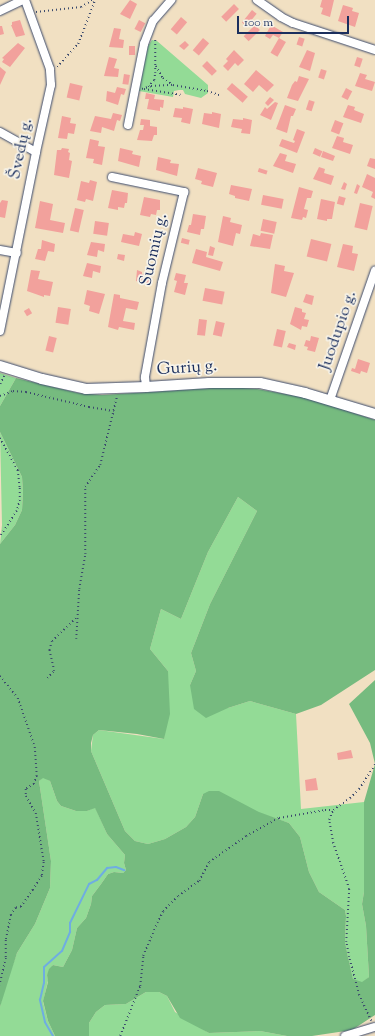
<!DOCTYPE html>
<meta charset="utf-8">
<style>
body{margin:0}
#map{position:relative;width:375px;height:1036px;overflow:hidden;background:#f1e0c2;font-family:"Sorts Mill Goudy",serif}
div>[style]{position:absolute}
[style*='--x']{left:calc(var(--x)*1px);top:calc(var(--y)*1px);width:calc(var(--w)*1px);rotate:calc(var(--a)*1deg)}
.green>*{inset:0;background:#93db96}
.forest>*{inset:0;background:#76bb7f}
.stream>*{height:2px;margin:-1px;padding:0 1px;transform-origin:1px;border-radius:1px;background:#6fade1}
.building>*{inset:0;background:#f2a19c;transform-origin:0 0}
.path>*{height:1.5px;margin-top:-0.75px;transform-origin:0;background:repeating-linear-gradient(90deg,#3b4a6d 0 1px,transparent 0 4px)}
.roads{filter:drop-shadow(0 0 1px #3b4a6d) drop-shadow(0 0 1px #3b4a6d)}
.minor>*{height:8px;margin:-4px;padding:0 4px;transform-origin:4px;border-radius:4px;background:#fff}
.tertiary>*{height:10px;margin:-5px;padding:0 5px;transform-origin:5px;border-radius:5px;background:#fff}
span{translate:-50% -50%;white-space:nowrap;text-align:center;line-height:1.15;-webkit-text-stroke:3.5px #f7f3e8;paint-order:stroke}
.street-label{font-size:17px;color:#1b2f5e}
.scale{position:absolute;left:237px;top:16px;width:112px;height:18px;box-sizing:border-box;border:2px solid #1b2f5e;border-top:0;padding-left:5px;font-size:12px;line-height:14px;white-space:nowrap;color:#1b2f5e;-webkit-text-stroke:3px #f7f3e8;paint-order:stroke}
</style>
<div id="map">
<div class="green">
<i style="clip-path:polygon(152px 40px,157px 41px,208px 85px,208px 93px,201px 98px,185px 94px,183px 90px,179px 90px,174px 91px,173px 97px,139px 91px,148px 46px)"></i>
<i style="clip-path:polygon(0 373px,16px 378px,0 406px)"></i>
<i style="clip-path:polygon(0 432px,22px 477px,23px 492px,22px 510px,15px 525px,0 544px,2px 525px)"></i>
<i style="clip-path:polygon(238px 497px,257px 511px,210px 604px,191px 653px,196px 671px,190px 685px,228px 708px,250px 701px,296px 714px,301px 809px,364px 802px,364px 892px,362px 904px,366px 926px,369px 977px,362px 983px,353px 980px,348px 957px,345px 942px,346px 916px,345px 910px,319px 892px,309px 872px,300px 837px,289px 823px,203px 794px,195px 817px,186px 827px,165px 839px,148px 844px,135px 841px,125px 831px,91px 751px,93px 735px,99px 730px,164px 739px,168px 671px,150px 649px,161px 609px,181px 619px,208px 552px)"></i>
<i style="clip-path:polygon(43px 777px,50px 781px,57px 801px,61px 806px,76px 811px,87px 811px,95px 807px,107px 834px,125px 855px,124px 863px,126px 870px,123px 873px,114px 872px,108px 874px,101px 884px,92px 896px,91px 904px,86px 918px,77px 928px,72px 950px,63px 967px,53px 965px,47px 975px,48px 981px,43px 1002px,48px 1021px,55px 1036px,0 1036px,0 1007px,4px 989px,17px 953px,35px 924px,50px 888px,51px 861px,39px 781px)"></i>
<i style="clip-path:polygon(146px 992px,159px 992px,167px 996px,175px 1012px,209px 1033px,260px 1031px,287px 1036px,89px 1036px,89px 1023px,96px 1012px,105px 1005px,126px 1004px)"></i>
</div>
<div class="forest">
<i style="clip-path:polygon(16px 378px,78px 393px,102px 395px,229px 387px,257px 389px,308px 398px,375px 420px,375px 670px,321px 705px,296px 714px,250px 701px,228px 708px,206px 718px,194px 709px,190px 685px,196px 671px,191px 653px,210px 604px,257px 511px,238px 497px,208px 552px,181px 619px,161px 609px,150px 649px,168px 671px,170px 714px,164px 739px,137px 734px,99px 730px,93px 735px,91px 743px,91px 751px,125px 831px,135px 841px,148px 844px,165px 839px,186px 827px,195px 817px,203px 794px,209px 791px,219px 791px,259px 812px,289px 823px,300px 837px,309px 872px,319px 892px,345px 910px,346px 916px,345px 942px,348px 957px,353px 979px,362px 982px,369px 977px,366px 926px,362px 904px,364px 892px,364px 802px,375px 764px,375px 1015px,352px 1030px,312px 1036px,287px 1036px,260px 1031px,209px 1033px,180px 1018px,167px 996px,159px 992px,146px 992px,126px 1004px,105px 1005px,96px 1012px,89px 1023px,89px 1036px,55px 1036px,48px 1021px,43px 1001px,48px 982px,47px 975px,49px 969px,53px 965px,63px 967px,72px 950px,77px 928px,86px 918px,91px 904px,92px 896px,101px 884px,108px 874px,114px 872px,123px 873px,126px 870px,124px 863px,125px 855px,107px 834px,95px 808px,87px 811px,76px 811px,61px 806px,57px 801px,50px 781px,43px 778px,39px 781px,51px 861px,50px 888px,35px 924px,17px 953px,0 1007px,0 544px,15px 525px,22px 510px,23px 492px,22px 477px,0 432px,0 406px)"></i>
<i style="clip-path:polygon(375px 680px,375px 764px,370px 743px,349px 704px)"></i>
</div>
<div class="stream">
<i style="--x:53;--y:1036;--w:16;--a:-120"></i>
<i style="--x:45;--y:1022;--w:23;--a:-103"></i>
<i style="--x:40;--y:1000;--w:17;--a:-77"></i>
<i style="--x:44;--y:983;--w:16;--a:-90"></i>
<i style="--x:44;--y:967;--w:24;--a:-42"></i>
<i style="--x:62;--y:951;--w:21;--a:-67"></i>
<i style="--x:70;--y:932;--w:9;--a:-90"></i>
<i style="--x:70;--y:923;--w:43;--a:-64"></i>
<i style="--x:89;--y:884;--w:9;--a:-27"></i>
<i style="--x:97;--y:880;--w:16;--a:-50"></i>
<i style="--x:107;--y:868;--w:9;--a:-6"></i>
<i style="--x:116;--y:867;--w:9;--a:21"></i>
</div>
<div class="building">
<i style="clip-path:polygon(130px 0,137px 4px,130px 19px,120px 14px)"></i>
<i style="clip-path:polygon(322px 0,334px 0,330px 17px,321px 14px,323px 8px,320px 7px)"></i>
<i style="left:234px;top:4px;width:7px;height:18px;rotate:45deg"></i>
<i style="clip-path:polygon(343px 5px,353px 8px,352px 11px,359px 13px,355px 27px,338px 21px)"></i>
<i style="left:252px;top:10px;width:6px;height:16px;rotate:39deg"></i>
<i style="left:181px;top:17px;width:8px;height:16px;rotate:40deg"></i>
<i style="clip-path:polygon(20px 20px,25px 35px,16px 37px,11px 25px,12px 25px,12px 22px)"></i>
<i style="left:139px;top:20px;width:7px;height:10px;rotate:27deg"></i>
<i style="left:255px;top:25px;width:7px;height:16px;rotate:45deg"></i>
<i style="clip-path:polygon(271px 25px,283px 32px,279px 38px,273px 35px,270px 39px,265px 36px)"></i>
<i style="clip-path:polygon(0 26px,2px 26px,4px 34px,0 35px)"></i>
<i style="clip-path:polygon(114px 28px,121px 29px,119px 39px,124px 40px,123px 48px,109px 47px)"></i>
<i style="left:299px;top:37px;width:6px;height:8px;rotate:18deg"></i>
<i style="left:203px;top:38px;width:8px;height:16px;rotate:40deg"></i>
<i style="left:279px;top:38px;width:8px;height:17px;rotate:30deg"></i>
<i style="clip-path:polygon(185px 41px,189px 45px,184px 50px,179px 46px)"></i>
<i style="clip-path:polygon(18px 43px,25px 48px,10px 67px,2px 62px,4px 59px,2px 58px)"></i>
<i style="left:129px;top:46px;width:6px;height:9px"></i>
<i style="clip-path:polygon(234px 50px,244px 60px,238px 66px,235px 63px,228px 71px,223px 66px,228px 61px,226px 59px)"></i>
<i style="clip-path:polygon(307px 50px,315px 53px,310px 71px,299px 67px)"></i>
<i style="clip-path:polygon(109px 57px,117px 59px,114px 68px,119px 69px,118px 77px,104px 76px)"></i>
<i style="left:357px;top:57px;width:6px;height:9px;rotate:18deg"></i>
<i style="left:207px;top:61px;width:14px;height:7px;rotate:45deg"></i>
<i style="clip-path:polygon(0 67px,6px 72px,0 85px)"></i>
<i style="left:321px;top:69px;width:6px;height:9px;rotate:18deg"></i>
<i style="clip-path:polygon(256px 70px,274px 85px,267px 92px,259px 85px,253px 92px,244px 84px)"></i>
<i style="clip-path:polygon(360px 73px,367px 75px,365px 79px,375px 82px,372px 91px,355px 86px)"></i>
<i style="left:124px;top:74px;width:6px;height:10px;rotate:9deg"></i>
<i style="clip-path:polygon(299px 76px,309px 79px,298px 101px,287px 98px,292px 85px,295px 81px,297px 82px)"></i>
<i style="left:70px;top:83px;width:13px;height:15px;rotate:13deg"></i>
<i style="left:232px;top:83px;width:21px;height:8px;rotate:41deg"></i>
<i style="clip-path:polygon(117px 87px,126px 89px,124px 95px,121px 94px,118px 105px,106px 101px,107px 91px,115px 93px)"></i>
<i style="left:346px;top:88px;width:7px;height:10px;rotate:27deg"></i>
<i style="clip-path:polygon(146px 93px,155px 95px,154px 99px,164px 100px,163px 108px,160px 107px,160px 111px,147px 109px,149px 99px,145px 99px)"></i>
<i style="clip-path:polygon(270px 97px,274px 100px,268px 106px,265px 103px)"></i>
<i style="left:309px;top:100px;width:6px;height:10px;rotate:18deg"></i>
<i style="clip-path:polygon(275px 102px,278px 103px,271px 120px,260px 115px,265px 107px,267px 109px)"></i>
<i style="clip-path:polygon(285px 105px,296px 109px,293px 116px,291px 116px,287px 133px,276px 129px)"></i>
<i style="clip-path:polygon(348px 105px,355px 107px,354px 110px,364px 114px,361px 123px,343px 117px)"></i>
<i style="clip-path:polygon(183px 107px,193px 109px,190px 124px,181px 122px,182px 118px,173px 117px,175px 108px,183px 109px)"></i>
<i style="clip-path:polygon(212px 112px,221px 114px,219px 128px,202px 124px,204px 113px,212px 114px)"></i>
<i style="clip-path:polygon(113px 113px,122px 115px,120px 121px,117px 120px,114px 131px,102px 127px,101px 133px,90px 131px,95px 116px,111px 119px)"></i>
<i style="clip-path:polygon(62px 116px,71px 118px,70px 123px,76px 124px,74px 134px,68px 133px,67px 139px,58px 138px)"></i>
<i style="clip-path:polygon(243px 118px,252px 120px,250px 134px,241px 133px,242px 129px,231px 127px,233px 119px,243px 120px)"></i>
<i style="clip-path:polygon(141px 119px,150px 120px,150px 126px,157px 127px,157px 135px,154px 135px,152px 141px,137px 140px,140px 130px,143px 130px,144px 125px,140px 125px)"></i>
<i style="left:335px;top:120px;width:9px;height:12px;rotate:21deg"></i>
<i style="clip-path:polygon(297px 129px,305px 132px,297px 153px,279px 146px,282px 139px,294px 143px,295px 141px,293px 140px)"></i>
<i style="clip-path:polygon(337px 136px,344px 138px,343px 142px,353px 145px,350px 154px,332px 148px)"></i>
<i style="clip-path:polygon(90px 139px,99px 141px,98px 146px,105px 147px,102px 165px,93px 163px,94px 159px,86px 158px)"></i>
<i style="clip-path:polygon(62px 148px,69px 149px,68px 152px,70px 153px,69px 160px,72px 161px,69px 178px,54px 175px,57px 150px,61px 150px)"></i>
<i style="clip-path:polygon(120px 148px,133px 151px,132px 154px,141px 156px,139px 167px,118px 161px)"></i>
<i style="left:315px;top:148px;width:8px;height:6px;rotate:23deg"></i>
<i style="clip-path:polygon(323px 151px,335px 156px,333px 161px,321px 157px)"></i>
<i style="clip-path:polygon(280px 153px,287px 155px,285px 161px,296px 164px,293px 173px,273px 166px)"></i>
<i style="clip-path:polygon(158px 157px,171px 160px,170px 163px,179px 164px,177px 176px,156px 170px)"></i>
<i style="clip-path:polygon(370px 158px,375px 159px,375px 169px,367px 166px)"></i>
<i style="clip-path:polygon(319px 167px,325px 169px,324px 173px,334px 176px,331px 185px,313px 179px)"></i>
<i style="clip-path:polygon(198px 168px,217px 173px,213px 187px,201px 184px,202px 181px,195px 179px)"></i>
<i style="left:259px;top:168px;width:9px;height:4px;rotate:18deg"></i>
<i style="clip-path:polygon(367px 174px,375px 178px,375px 199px,371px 197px,373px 192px,362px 187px)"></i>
<i style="clip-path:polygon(90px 180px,97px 182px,93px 201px,86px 199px,85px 202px,77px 200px,81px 181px,89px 183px)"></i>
<i style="clip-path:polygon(344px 182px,347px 184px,345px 190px,341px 189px)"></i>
<i style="clip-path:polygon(357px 184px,360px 186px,357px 194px,354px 193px)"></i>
<i style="clip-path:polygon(231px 185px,252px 189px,249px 201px,235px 198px,235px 196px,229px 194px)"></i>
<i style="clip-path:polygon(299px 187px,313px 191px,311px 198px,307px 198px,304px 209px,308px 210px,306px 218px,303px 217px,302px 220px,291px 218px)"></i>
<i style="clip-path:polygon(112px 190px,128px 193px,127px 203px,125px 203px,124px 208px,118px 207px,118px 210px,108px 208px)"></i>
<i style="left:263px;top:195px;width:21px;height:10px;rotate:11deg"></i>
<i style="left:339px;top:196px;width:7px;height:8px;rotate:16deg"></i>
<i style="clip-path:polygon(144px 197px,160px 200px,160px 210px,157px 210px,156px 215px,151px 214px,150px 217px,140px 215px)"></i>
<i style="clip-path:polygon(321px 199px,335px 202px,332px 219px,327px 219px,327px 221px,317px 219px)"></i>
<i style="clip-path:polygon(2px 200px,8px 201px,5px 218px,0 217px,0 203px)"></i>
<i style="clip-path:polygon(40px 201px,53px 204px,50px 220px,65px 223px,63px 233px,35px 228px)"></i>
<i style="left:360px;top:203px;width:13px;height:25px;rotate:13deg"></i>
<i style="left:75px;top:208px;width:9px;height:23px;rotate:13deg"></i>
<i style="clip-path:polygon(193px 214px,206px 216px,204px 229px,201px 229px,200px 235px,187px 232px,189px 225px,191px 225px)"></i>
<i style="clip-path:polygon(223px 216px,231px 218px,230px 222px,242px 225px,240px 234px,236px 233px,233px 246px,218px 242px)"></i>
<i style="left:263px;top:219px;width:14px;height:12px;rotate:12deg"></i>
<i style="left:95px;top:221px;width:14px;height:13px;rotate:8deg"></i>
<i style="clip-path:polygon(135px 232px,142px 234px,139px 246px,121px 242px,123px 234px,134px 236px)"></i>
<i style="clip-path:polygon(261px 233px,273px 235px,270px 249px,250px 246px,253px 234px,260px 236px)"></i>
<i style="left:182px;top:238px;width:8px;height:5px;rotate:14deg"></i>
<i style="left:311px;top:239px;width:21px;height:18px;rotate:14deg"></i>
<i style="clip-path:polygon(42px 240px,55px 244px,54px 252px,48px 251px,45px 261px,35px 259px,38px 249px,41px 249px)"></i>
<i style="clip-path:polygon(91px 242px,105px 244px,104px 252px,98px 250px,97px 257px,87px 255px)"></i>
<i style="clip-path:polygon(343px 244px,353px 246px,352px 253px,358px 254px,354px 271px,337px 267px)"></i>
<i style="clip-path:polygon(210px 246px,215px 248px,213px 256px,208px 255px)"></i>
<i style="clip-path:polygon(196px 249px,207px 252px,206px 257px,223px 262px,220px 271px,192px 263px)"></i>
<i style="clip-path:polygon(118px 254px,125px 255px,124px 261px,117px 259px)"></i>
<i style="clip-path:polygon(87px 263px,101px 266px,100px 273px,93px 271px,92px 278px,83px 276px)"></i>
<i style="clip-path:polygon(275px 264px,285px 266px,284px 271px,294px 273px,286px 297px,271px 293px)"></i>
<i style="clip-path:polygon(31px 270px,40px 271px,38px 279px,53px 282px,50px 296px,44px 295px,44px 297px,27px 291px)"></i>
<i style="clip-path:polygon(137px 270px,142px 272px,142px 274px,152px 276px,150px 285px,136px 281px)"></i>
<i style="clip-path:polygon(176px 273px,186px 275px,184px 283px,188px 283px,185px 295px,174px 292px,177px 281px,174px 280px)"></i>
<i style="left:205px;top:288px;width:20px;height:13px;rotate:11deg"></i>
<i style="clip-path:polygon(87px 290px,105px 294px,99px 314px,89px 311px,90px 306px,84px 304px)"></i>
<i style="clip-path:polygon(114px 294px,120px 295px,120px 298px,139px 302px,137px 310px,126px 308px,123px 321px,135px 323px,134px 330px,119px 327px,118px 330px,108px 327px)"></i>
<i style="clip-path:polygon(306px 294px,314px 296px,312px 305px,303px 302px)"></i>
<i style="left:58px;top:307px;width:13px;height:16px;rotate:9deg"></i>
<i style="clip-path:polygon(295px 307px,302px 309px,302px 312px,306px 313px,304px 319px,309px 320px,307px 327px,302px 326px,301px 330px,290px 324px)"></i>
<i style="left:29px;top:308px;width:6px;height:6px;rotate:59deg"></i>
<i style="left:199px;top:319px;width:8px;height:16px;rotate:7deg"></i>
<i style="left:216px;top:321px;width:9px;height:14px;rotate:13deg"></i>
<i style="left:277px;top:329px;width:9px;height:17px;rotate:13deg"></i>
<i style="left:49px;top:336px;width:8px;height:15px;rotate:14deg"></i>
<i style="clip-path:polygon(311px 336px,319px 338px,315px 352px,307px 350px,308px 347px,304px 346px,306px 340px,310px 341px)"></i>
<i style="clip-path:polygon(289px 343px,296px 345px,295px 350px,287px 347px)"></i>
<i style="clip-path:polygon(358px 359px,370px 363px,367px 373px,361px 371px,360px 374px,351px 371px,352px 368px,355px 369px)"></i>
<i style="clip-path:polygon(351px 750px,353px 758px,338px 760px,337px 753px)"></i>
<i style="clip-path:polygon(316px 778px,318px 790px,306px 791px,305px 780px)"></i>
</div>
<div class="path">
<i style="--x:36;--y:12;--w:45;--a:-6.3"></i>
<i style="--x:81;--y:7;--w:13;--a:-32"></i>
<i style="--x:156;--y:66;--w:14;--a:60"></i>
<i style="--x:163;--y:78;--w:12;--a:35"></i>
<i style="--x:57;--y:67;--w:31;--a:-48"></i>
<i style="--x:78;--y:44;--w:47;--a:-68.9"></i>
<i style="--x:148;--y:87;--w:9;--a:-49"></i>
<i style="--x:154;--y:80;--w:7;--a:-82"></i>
<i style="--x:155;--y:73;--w:34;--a:-90"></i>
<i style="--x:142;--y:89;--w:9;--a:-18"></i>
<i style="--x:151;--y:86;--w:22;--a:-3"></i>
<i style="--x:173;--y:85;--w:35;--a:10"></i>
<i style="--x:207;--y:91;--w:13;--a:18"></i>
<i style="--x:144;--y:89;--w:37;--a:9"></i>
<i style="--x:0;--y:384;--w:9;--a:-63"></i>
<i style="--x:0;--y:396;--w:14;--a:-21"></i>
<i style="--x:13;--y:391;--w:13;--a:4"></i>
<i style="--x:26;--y:392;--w:65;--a:13.4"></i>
<i style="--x:89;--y:407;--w:25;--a:9"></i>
<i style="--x:0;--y:438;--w:37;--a:61"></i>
<i style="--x:18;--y:470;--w:18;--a:84"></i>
<i style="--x:20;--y:488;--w:12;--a:90"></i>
<i style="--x:20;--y:500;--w:11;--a:105"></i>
<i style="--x:17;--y:511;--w:31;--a:123"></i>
<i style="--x:76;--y:639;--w:50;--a:-86.6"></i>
<i style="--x:79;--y:589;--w:36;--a:-80"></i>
<i style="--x:85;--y:554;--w:67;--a:-90"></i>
<i style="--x:85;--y:487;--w:27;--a:-56"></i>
<i style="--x:100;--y:465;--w:71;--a:-76.2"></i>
<i style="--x:0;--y:676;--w:28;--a:51"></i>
<i style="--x:18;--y:698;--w:52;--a:70.9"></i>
<i style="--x:35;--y:747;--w:29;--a:86"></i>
<i style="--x:37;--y:776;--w:9;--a:111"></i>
<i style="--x:34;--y:784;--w:9;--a:148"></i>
<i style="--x:26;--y:789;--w:7;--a:90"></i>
<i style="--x:26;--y:796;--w:20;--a:60"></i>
<i style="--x:36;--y:813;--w:50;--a:80.7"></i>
<i style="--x:44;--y:862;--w:14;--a:98"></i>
<i style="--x:42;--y:876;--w:17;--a:123"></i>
<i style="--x:33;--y:890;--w:21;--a:125"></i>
<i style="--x:21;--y:907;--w:5;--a:169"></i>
<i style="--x:16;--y:908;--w:9;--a:126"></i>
<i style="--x:11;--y:915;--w:25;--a:101"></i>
<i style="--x:6;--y:940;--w:18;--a:90"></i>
<i style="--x:6;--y:958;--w:28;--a:103"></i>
<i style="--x:47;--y:678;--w:10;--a:-45"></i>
<i style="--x:54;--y:671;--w:22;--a:-103"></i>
<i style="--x:49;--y:650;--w:9;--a:-72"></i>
<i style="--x:52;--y:641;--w:35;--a:-44"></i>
<i style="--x:371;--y:1021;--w:29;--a:-115"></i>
<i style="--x:359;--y:995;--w:39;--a:-105"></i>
<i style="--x:349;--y:957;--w:15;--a:-101"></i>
<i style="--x:346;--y:942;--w:53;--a:-86.8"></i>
<i style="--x:349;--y:889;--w:49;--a:-109.2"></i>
<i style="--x:333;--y:843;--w:23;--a:-100"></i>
<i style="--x:329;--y:820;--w:11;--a:-68"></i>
<i style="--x:333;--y:810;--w:21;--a:-35"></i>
<i style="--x:350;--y:798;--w:13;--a:-45"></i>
<i style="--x:359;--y:789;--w:30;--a:-57"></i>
<i style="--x:120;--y:1036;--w:54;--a:-68.2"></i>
<i style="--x:140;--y:986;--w:30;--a:-84"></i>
<i style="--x:143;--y:956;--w:36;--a:-67"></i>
<i style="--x:157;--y:923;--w:13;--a:-63"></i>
<i style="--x:163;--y:911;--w:21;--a:-45"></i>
<i style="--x:178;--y:896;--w:26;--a:-36"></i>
<i style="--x:199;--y:881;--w:21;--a:-62"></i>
<i style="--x:209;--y:862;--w:45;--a:-35.1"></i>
<i style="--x:246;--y:836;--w:38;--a:-29"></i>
<i style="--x:279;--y:818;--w:47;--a:-9.9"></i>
<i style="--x:325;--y:810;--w:8;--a:0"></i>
</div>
<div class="roads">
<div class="minor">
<i style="--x:257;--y:0;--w:29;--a:35"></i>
<i style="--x:281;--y:17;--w:13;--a:27"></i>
<i style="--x:293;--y:23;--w:86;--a:18.2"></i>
<i style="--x:0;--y:11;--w:25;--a:-26"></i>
<i style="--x:128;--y:125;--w:83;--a:-78.8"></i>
<i style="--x:144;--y:44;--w:25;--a:-69"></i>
<i style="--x:153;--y:21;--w:28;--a:-49"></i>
<i style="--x:0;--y:132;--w:41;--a:29.1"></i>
<i style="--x:112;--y:177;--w:74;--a:11.8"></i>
<i style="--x:184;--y:192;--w:94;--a:103.6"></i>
<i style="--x:162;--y:283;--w:96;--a:100.3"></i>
<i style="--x:145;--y:377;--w:10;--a:84"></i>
<i style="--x:0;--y:250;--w:17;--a:10"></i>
<i style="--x:0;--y:331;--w:183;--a:-78.6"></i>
<i style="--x:36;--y:152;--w:69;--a:-77.4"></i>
<i style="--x:51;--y:85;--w:16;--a:-94"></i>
<i style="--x:50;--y:69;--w:73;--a:-109.9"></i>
<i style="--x:330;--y:400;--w:137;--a:-70.8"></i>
<i style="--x:345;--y:1036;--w:31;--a:-17"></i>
</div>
<div class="tertiary">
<i style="--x:0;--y:366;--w:44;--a:17.2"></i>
<i style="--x:42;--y:379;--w:45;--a:12.8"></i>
<i style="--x:86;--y:389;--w:60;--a:-1.9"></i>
<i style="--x:146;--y:387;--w:63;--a:-3.6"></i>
<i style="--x:209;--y:383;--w:51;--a:0"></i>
<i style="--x:260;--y:383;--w:46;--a:12.5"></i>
<i style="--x:305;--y:393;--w:73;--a:16.7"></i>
</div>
</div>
<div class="street-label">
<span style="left:22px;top:149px;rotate:-78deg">Švedų g.</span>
<span style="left:155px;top:250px;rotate:-77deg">Suomių g.</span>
<span style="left:339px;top:331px;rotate:-71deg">Juodupio g.</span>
<span style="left:187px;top:369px;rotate:-4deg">Gurių g.</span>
</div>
<div class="scale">100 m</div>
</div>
